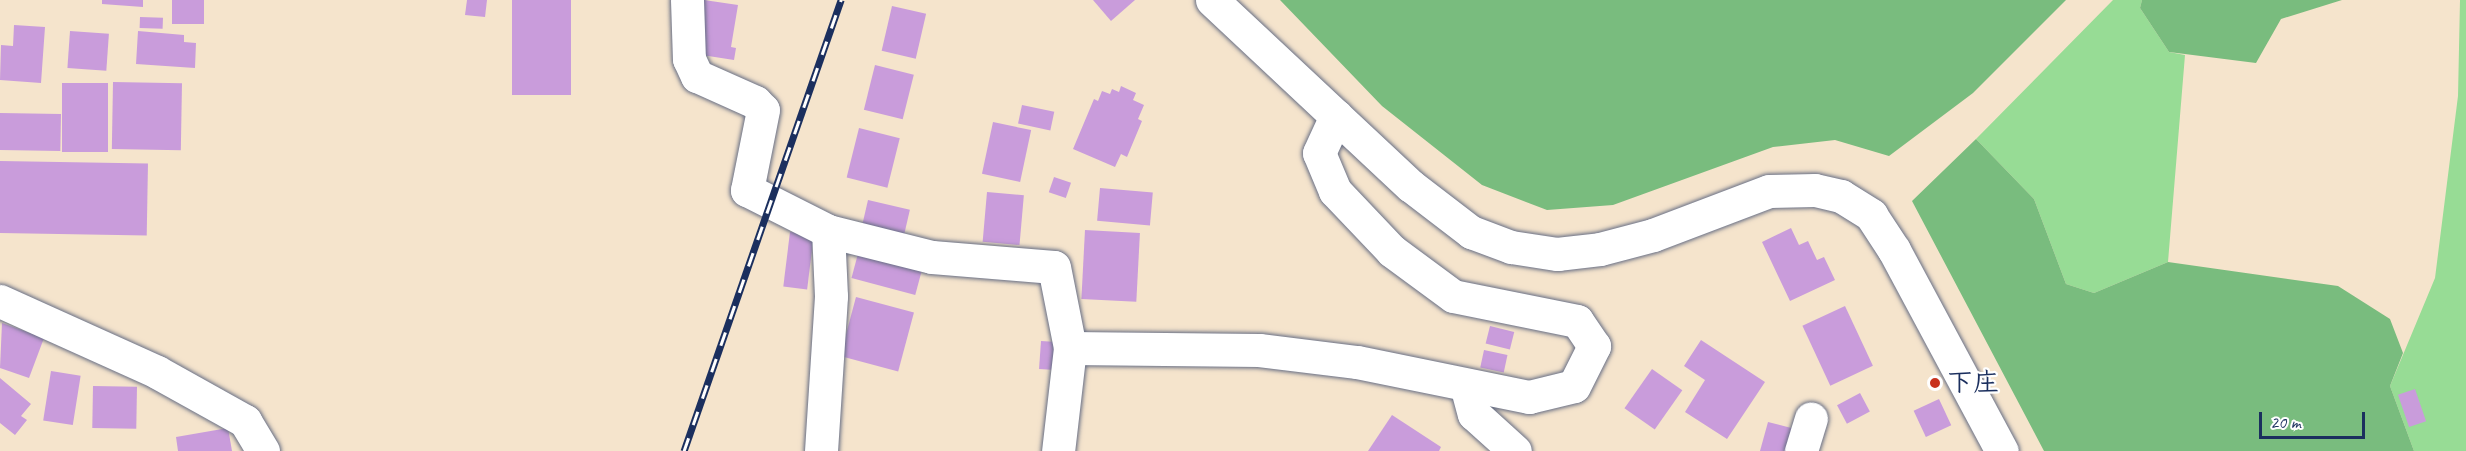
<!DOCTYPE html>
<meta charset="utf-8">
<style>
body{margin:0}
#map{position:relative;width:2466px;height:451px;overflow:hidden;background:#f5e4cc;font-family:Caveat,"Klee One",sans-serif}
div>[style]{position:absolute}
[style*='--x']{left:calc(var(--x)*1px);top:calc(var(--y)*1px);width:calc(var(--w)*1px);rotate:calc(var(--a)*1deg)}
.green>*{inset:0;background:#97dc95}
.forest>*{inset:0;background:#79bc7e}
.building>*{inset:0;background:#c99cdb;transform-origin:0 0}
.roads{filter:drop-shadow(0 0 2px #676e84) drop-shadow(0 0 2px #676e84)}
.minor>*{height:33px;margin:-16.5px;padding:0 16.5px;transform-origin:16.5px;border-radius:16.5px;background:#fff}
.tertiary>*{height:33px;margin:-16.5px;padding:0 16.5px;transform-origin:16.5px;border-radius:16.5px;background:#fff}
.rail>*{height:7px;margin-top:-3.5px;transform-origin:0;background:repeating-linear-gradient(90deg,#fff 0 14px,#1b2f5e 0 28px);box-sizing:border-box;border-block:2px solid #1b2f5e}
.dots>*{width:16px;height:16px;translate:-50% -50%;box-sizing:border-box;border:3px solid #fff;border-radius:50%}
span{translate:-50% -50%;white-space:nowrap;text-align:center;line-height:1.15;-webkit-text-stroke:4.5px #fff;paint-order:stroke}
.poi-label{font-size:26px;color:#1b2f5e;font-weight:700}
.left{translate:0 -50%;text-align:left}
.scale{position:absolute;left:2259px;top:412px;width:106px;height:27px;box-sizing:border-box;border:3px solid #1b2f5e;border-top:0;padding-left:8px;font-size:18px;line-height:21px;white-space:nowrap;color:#1b2f5e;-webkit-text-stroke:4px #fff;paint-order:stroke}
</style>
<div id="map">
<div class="green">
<div style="clip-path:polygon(2113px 0,2142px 0,2140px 8px,2169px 52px,2185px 55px,2168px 262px,2094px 293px,2066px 284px,2034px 199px,1976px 139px)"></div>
<div style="clip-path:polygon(2460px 0,2466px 0,2466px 451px,2414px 451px,2390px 386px,2435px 278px,2458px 96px)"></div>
</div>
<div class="forest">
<div style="clip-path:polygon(1280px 0,2066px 0,1973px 93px,1889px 156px,1835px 140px,1773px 147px,1613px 205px,1547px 210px,1482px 185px,1382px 106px)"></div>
<div style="clip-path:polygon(2142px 0,2342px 0,2281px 19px,2256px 63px,2169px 52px,2140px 8px)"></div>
<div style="clip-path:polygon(1976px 139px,2034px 199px,2066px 284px,2094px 293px,2168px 262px,2338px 286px,2390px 319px,2403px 353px,2390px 386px,2414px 451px,2044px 451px,1912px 201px)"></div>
</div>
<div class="building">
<div style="clip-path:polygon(102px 0,143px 0,143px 7px,102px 4px)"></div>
<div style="left:172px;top:0;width:32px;height:24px"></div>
<div style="clip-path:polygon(467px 0,487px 0,485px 17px,465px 15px)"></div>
<div style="left:512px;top:0;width:59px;height:95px"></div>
<div style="clip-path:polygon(704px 0,738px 5px,731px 47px,736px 48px,734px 60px,702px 55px,698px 40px)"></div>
<div style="clip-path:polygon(1093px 0,1135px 0,1111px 21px)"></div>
<div style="left:892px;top:6px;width:35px;height:46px;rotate:13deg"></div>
<div style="left:140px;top:17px;width:23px;height:11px;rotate:2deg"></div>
<div style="clip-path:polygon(14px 25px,45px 27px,41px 83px,0 80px,1px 45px,13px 46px)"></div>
<div style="left:70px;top:31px;width:39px;height:37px;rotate:4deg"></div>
<div style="clip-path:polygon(138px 31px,184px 35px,184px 42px,196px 43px,195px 68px,136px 64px)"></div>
<div style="left:875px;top:65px;width:40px;height:46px;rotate:14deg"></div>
<div style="left:113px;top:82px;width:69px;height:67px;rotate:1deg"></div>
<div style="left:62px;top:83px;width:46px;height:69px"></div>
<div style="clip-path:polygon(1121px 86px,1136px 93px,1133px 100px,1144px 105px,1138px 119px,1142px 121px,1127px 157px,1121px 154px,1115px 167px,1073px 149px,1094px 99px,1098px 101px,1102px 91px,1110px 94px,1112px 89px,1119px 92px)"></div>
<div style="left:1022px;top:105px;width:33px;height:19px;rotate:12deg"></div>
<div style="left:0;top:113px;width:61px;height:37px;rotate:1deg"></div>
<div style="left:993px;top:122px;width:39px;height:53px;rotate:12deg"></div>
<div style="left:859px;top:128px;width:42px;height:51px;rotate:14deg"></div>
<div style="left:0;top:161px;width:148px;height:72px;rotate:1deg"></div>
<div style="left:1054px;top:177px;width:18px;height:16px;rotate:19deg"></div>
<div style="left:1100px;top:188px;width:53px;height:33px;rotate:5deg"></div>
<div style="left:987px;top:192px;width:37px;height:50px;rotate:5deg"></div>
<div style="left:868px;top:200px;width:43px;height:27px;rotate:13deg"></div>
<div style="clip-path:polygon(1791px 228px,1799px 245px,1808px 241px,1817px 260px,1824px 257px,1835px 280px,1790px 301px,1762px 242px)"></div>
<div style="left:1085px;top:230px;width:55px;height:69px;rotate:3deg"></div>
<div style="left:790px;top:232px;width:24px;height:55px;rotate:7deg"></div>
<div style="left:859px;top:250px;width:66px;height:29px;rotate:15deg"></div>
<div style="left:856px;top:297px;width:60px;height:61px;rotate:15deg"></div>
<div style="left:1845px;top:306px;width:66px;height:47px;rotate:65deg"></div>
<div style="clip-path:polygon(2px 323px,44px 338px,29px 378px,0 368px)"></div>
<div style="left:1490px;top:326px;width:25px;height:18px;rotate:14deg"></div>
<div style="clip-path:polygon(1701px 340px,1765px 382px,1727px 439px,1685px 412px,1705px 380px,1684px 366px)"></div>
<div style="left:1041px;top:341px;width:16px;height:28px;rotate:4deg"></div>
<div style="left:1484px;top:350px;width:24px;height:18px;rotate:12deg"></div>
<div style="left:1652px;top:369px;width:37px;height:48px;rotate:35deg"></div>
<div style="left:51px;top:371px;width:30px;height:50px;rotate:9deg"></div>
<div style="clip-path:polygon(0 378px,31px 404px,21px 416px,27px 420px,15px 435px,0 423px)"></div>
<div style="left:93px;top:386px;width:44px;height:42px;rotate:1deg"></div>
<div style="left:2415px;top:389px;width:34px;height:18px;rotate:71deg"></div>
<div style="left:1860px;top:393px;width:21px;height:26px;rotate:62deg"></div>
<div style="left:1939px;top:399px;width:29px;height:28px;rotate:65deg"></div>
<div style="clip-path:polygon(1392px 415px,1441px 447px,1439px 451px,1368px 451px)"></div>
<div style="clip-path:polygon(1768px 422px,1795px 429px,1790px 451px,1760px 451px)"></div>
<div style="clip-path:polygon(228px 428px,232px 451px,178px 451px,176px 437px)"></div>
</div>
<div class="roads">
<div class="minor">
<div style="--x:687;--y:0;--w:59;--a:88.1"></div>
<div style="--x:689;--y:59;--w:19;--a:65"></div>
<div style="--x:697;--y:76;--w:64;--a:24.1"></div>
<div style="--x:755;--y:102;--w:11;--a:45"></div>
<div style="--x:763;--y:110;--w:82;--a:101.3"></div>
<div style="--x:747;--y:190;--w:91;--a:26.8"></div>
<div style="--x:828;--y:231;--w:107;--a:14"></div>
<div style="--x:932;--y:257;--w:122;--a:4.7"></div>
<div style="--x:1054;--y:267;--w:83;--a:78.8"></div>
<div style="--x:1070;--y:348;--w:104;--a:96.6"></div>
<div style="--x:0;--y:301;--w:172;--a:24.3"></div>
<div style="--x:157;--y:372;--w:101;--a:29.1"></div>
<div style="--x:245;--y:421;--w:35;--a:59"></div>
<div style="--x:1070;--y:348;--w:189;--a:0.6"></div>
<div style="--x:1259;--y:350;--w:99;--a:7"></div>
<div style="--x:1357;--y:362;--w:176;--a:11.5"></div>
<div style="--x:1529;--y:397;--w:46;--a:-13.7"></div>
<div style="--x:1574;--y:386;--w:45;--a:-63.4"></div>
<div style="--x:1594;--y:346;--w:30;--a:-124"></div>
<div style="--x:1577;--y:321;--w:126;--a:-168.6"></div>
<div style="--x:1453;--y:296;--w:76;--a:-143.6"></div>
<div style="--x:1392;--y:251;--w:83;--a:-133.5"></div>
<div style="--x:1335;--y:191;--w:41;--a:-112.8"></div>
<div style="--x:1319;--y:153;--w:41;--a:-65.3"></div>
<div style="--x:1466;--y:385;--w:30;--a:75"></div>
<div style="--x:1474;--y:414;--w:55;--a:42.1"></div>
<div style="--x:821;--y:451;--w:155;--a:-86.3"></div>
<div style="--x:831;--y:296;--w:65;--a:-92.6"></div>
<div style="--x:1801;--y:451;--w:34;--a:-73"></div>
</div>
<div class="tertiary">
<div style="--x:1212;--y:0;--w:272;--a:43.1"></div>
<div style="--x:1411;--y:186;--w:76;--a:37.5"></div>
<div style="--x:1471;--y:232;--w:43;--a:20.6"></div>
<div style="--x:1511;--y:247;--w:47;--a:8.7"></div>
<div style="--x:1557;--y:254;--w:43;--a:-6.6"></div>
<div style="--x:1600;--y:249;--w:55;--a:-14.8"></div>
<div style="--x:1653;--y:235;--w:124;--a:-20.8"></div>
<div style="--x:1769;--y:191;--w:46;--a:-1.2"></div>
<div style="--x:1815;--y:190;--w:27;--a:13"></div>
<div style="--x:1841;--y:196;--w:36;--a:32"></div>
<div style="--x:1871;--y:215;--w:42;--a:56.7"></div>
<div style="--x:1894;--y:250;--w:228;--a:61.8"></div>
</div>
</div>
<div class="rail">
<div style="--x:684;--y:451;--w:478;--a:-70.8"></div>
</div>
<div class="dots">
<div style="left:1935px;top:383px;background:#c8321e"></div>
</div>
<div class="poi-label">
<span class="left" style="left:1947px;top:383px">下庄</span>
</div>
<div class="scale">20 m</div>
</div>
